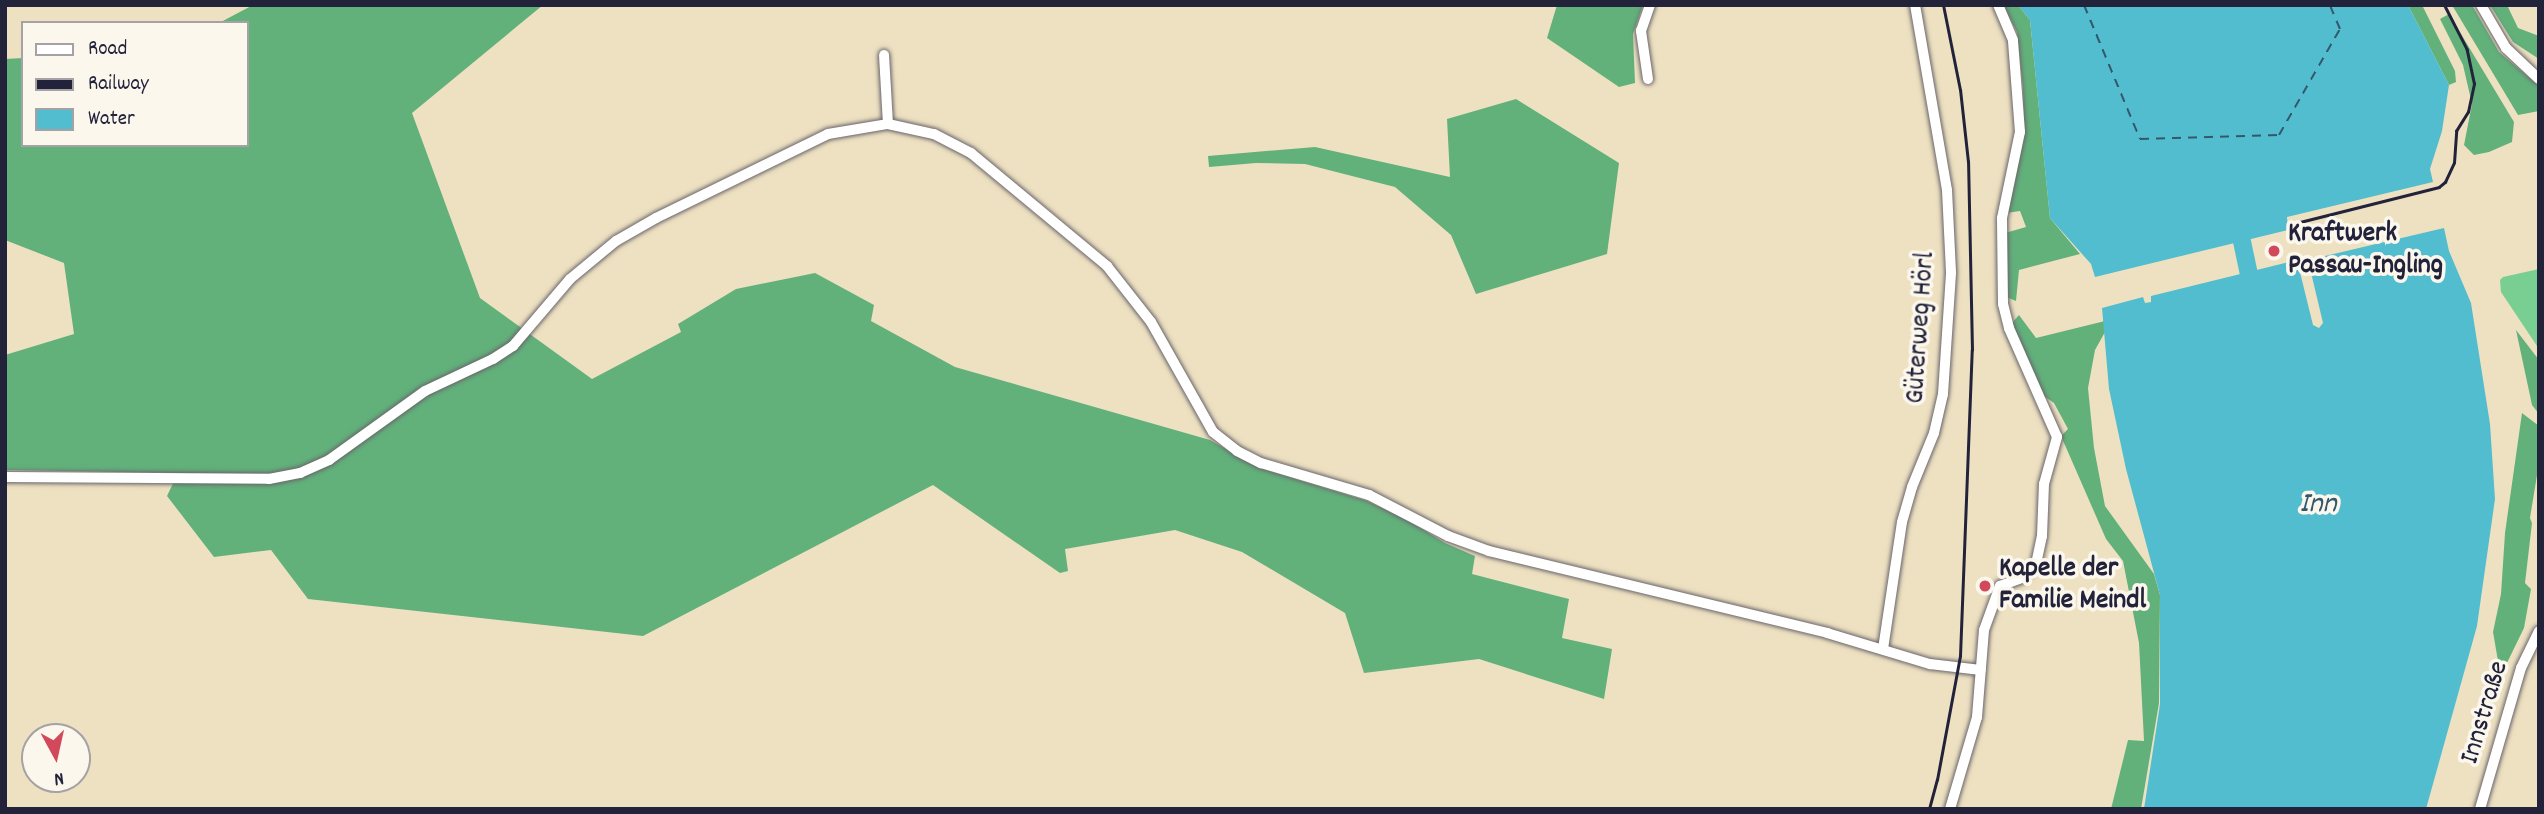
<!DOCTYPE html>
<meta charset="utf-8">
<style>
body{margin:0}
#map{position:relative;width:2544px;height:814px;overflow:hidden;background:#eee1c2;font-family:Dekko,sans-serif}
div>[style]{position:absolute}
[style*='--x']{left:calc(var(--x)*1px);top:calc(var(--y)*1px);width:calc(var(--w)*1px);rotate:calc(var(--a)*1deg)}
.green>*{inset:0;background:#79ce91}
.forest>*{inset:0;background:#62b17b}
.water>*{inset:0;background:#52bdce}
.river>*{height:18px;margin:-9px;padding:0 9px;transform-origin:9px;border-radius:9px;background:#52bdce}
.ferry>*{height:2px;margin-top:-1px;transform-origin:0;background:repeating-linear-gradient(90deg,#33586e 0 9px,transparent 0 16px)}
.roads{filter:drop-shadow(0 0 2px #69656a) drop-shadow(0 0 2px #69656a)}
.minor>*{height:10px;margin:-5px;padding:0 5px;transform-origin:5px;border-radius:5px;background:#fff}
.rail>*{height:2.5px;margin:-1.25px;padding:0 1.25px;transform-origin:1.25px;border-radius:1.25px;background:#22223b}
.dots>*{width:19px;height:19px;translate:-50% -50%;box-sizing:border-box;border:4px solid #fbf7ec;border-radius:50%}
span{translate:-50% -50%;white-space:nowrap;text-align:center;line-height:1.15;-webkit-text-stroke:7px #fbf7ec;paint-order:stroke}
.poi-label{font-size:28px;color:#22223b;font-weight:700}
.left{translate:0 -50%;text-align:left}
.street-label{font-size:28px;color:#22223b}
.water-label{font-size:30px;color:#33586e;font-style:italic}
.frame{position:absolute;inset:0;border:7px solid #22223b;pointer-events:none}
.legend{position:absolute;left:21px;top:21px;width:228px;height:126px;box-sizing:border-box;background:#fbf7ec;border:2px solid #a4a2a5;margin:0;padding:9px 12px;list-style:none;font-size:21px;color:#22223b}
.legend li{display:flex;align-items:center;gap:14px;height:35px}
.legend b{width:35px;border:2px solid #a4a2a5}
.north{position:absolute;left:21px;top:723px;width:70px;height:70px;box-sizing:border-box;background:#fbf7ec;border:2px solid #a4a2a5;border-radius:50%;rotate:172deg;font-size:19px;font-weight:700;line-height:28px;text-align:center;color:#22223b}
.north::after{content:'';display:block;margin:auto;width:24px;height:32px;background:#d1495b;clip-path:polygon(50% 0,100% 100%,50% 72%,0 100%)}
</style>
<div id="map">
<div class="green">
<div style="clip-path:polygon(2539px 269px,2539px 349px,2501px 292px,2500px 280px,2503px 277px)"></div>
</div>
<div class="forest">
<div style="clip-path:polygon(253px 5px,543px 5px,412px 113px,480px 298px,592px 379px,681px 332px,678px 324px,736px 289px,815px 273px,874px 305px,871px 321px,955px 367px,1210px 440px,1259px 468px,1367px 501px,1407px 520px,1445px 543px,1475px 556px,1472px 574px,1569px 599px,1562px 638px,1612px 649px,1604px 699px,1479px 659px,1364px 673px,1345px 613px,1242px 552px,1175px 530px,1065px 549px,1068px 571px,1060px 573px,933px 485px,643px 636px,308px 599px,271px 550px,214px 557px,167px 496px,178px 473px,5px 470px,5px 355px,74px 334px,64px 263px,5px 240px,5px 59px,23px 58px,23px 145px,247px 145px,247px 23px,219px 23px)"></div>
<div style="clip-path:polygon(1557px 5px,1643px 5px,1633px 34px,1635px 83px,1619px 87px,1547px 38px)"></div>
<div style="clip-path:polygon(2003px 5px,2018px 5px,2030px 20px,2050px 218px,2080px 254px,2019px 270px,2016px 301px,2006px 297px,2005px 233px,2026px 227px,2020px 211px,2006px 213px,2024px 127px,2023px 88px,2017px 32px)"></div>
<div style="clip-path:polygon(2408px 5px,2422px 5px,2455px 71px,2456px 82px,2449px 85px)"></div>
<div style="clip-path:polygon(2452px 5px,2472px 5px,2499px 52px,2539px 86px,2539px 111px,2518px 115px)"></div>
<div style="clip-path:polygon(2490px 5px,2507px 5px,2518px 28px,2539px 36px,2539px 59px,2513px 42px)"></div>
<div style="clip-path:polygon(2449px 14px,2514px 122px,2512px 142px,2489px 152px,2474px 155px,2464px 145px,2472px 104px,2463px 65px,2440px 19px)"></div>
<div style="clip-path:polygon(1516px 99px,1619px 163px,1607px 254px,1476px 294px,1451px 235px,1395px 187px,1305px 164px,1256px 163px,1209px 167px,1208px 156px,1315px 147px,1450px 177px,1447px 119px)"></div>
<div style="clip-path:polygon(2019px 315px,2036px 338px,2105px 321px,2105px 332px,2095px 350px,2088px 388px,2094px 448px,2105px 506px,2154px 574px,2160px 595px,2159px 703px,2141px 809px,2111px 809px,2128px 740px,2144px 741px,2139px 643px,2123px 561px,2106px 539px,2061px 436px,2068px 429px,2054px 403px,2044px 396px,2012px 323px)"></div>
<div style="clip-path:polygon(2516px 330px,2539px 360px,2539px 414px,2532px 405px)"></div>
<div style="clip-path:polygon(2522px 413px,2539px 426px,2539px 463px,2530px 518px,2532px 523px,2525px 583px,2531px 589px,2524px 628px,2504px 669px,2498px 661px,2493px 632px,2501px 594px,2505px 533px)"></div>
</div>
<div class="water">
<div style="clip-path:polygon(2018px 5px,2408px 5px,2449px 85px,2442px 131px,2430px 169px,2433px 182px,2287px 217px,2288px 230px,2095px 277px,2091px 264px,2050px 218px,2030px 20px)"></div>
<div style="clip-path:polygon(2444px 228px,2449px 251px,2471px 303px,2490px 424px,2495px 499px,2477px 626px,2426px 809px,2144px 809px,2160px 704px,2160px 595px,2126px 469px,2109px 389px,2102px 308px,2143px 297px,2145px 303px,2151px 302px,2151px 296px,2297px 260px,2313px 325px,2319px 328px,2323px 323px,2308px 260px)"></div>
</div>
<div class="river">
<div style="--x:2237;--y:218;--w:77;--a:78"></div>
</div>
<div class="ferry">
<div style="--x:2084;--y:5;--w:145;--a:67.3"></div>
<div style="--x:2140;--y:139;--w:139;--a:-1.6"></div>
<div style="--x:2279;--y:135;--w:122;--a:-60.1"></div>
<div style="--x:2340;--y:29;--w:26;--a:-113"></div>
</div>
<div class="roads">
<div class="minor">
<div style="--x:2481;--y:5;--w:50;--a:59.8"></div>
<div style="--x:2506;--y:48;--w:45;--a:43.2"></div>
<div style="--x:884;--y:55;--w:69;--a:86.7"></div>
<div style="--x:1648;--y:79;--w:49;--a:-98.3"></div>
<div style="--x:1641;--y:31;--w:28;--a:-71"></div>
<div style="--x:5;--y:477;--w:264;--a:0.4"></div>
<div style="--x:269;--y:479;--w:32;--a:-11"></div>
<div style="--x:300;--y:473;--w:32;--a:-24"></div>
<div style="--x:329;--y:460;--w:118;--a:-35.7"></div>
<div style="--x:425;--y:391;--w:75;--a:-25.2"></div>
<div style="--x:493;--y:359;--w:24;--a:-33"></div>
<div style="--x:513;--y:346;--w:88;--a:-49.6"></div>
<div style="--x:570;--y:279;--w:60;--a:-39.6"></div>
<div style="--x:616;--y:241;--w:46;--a:-29.9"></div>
<div style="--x:656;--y:218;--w:191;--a:-26"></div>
<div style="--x:828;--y:134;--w:61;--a:-9.5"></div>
<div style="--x:888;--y:124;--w:47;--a:12.3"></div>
<div style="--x:934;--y:134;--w:42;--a:27.2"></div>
<div style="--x:971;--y:153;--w:177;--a:39.7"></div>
<div style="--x:1107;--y:266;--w:71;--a:51.8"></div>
<div style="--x:1151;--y:322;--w:126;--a:60.6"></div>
<div style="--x:1213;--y:432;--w:31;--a:38"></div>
<div style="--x:1237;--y:451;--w:27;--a:27"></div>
<div style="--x:1261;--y:463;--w:113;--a:16.5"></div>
<div style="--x:1369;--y:495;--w:89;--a:27.4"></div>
<div style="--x:1448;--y:536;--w:44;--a:20.1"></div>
<div style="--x:1489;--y:551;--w:348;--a:13.6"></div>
<div style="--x:1827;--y:633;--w:108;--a:16.8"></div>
<div style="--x:1930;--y:664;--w:51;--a:6.7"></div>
<div style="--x:1883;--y:649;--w:128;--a:-81.5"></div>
<div style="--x:1902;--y:522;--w:36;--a:-74"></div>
<div style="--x:1912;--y:487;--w:58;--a:-67.8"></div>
<div style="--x:1934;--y:433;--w:40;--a:-77"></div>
<div style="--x:1943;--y:394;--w:122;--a:-86.2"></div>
<div style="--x:1951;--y:272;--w:82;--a:-92.8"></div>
<div style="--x:1947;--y:190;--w:188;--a:-99.8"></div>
<div style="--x:1950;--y:809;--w:96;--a:-73.6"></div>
<div style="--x:1977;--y:717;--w:87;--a:-85.4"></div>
<div style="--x:1984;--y:630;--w:47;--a:-70"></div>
<div style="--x:2000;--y:586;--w:23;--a:-20"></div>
<div style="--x:2022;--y:578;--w:20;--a:-45"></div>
<div style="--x:2036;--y:564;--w:29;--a:-78"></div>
<div style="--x:2042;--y:536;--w:52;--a:-87.8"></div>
<div style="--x:2044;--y:484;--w:49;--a:-74.5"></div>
<div style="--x:2057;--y:437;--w:119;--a:-113.8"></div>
<div style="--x:2009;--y:328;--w:25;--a:-104"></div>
<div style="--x:2003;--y:304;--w:86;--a:-90.7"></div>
<div style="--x:2002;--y:218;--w:88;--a:-78.2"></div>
<div style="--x:2020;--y:132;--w:92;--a:-94.4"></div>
<div style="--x:2013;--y:40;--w:38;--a:-113"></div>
<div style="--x:2480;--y:809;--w:147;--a:-73.8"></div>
<div style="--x:2521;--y:668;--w:41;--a:-64.1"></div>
</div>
</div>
<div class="rail">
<div style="--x:2300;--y:222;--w:143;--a:-14.1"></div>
<div style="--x:2439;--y:187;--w:8;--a:-40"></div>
<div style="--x:2445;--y:182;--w:21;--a:-65"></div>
<div style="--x:2454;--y:163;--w:32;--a:-86"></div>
<div style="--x:2456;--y:131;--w:22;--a:-58"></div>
<div style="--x:2468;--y:112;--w:29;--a:-78"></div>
<div style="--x:2474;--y:84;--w:35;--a:-102"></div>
<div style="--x:2467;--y:50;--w:51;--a:-117.1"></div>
<div style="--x:1929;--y:809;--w:30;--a:-75"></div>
<div style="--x:1937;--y:780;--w:126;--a:-79.5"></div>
<div style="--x:1960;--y:656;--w:306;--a:-87.8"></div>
<div style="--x:1972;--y:350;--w:188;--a:-91.2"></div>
<div style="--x:1968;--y:162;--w:72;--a:-96.3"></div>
<div style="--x:1960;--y:90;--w:87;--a:-101.3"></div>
</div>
<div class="dots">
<div style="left:2274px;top:251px;background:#d1495b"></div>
<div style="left:1985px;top:586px;background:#d1495b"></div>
</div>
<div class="poi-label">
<span class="left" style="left:2288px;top:251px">Kraftwerk<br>Passau-Ingling</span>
<span class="left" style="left:1999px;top:586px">Kapelle der<br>Familie Meindl</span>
</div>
<div class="street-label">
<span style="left:1922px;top:328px;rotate:-86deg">Güterweg Hörl</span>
<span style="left:2486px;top:713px;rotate:-73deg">Innstraße</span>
</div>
<div class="water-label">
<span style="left:2318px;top:506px">Inn</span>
</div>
<div class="frame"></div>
<ul class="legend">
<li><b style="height:9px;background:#fff"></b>Road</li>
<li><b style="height:9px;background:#22223b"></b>Railway</li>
<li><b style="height:19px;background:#52bdce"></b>Water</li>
</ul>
<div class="north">N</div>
</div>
